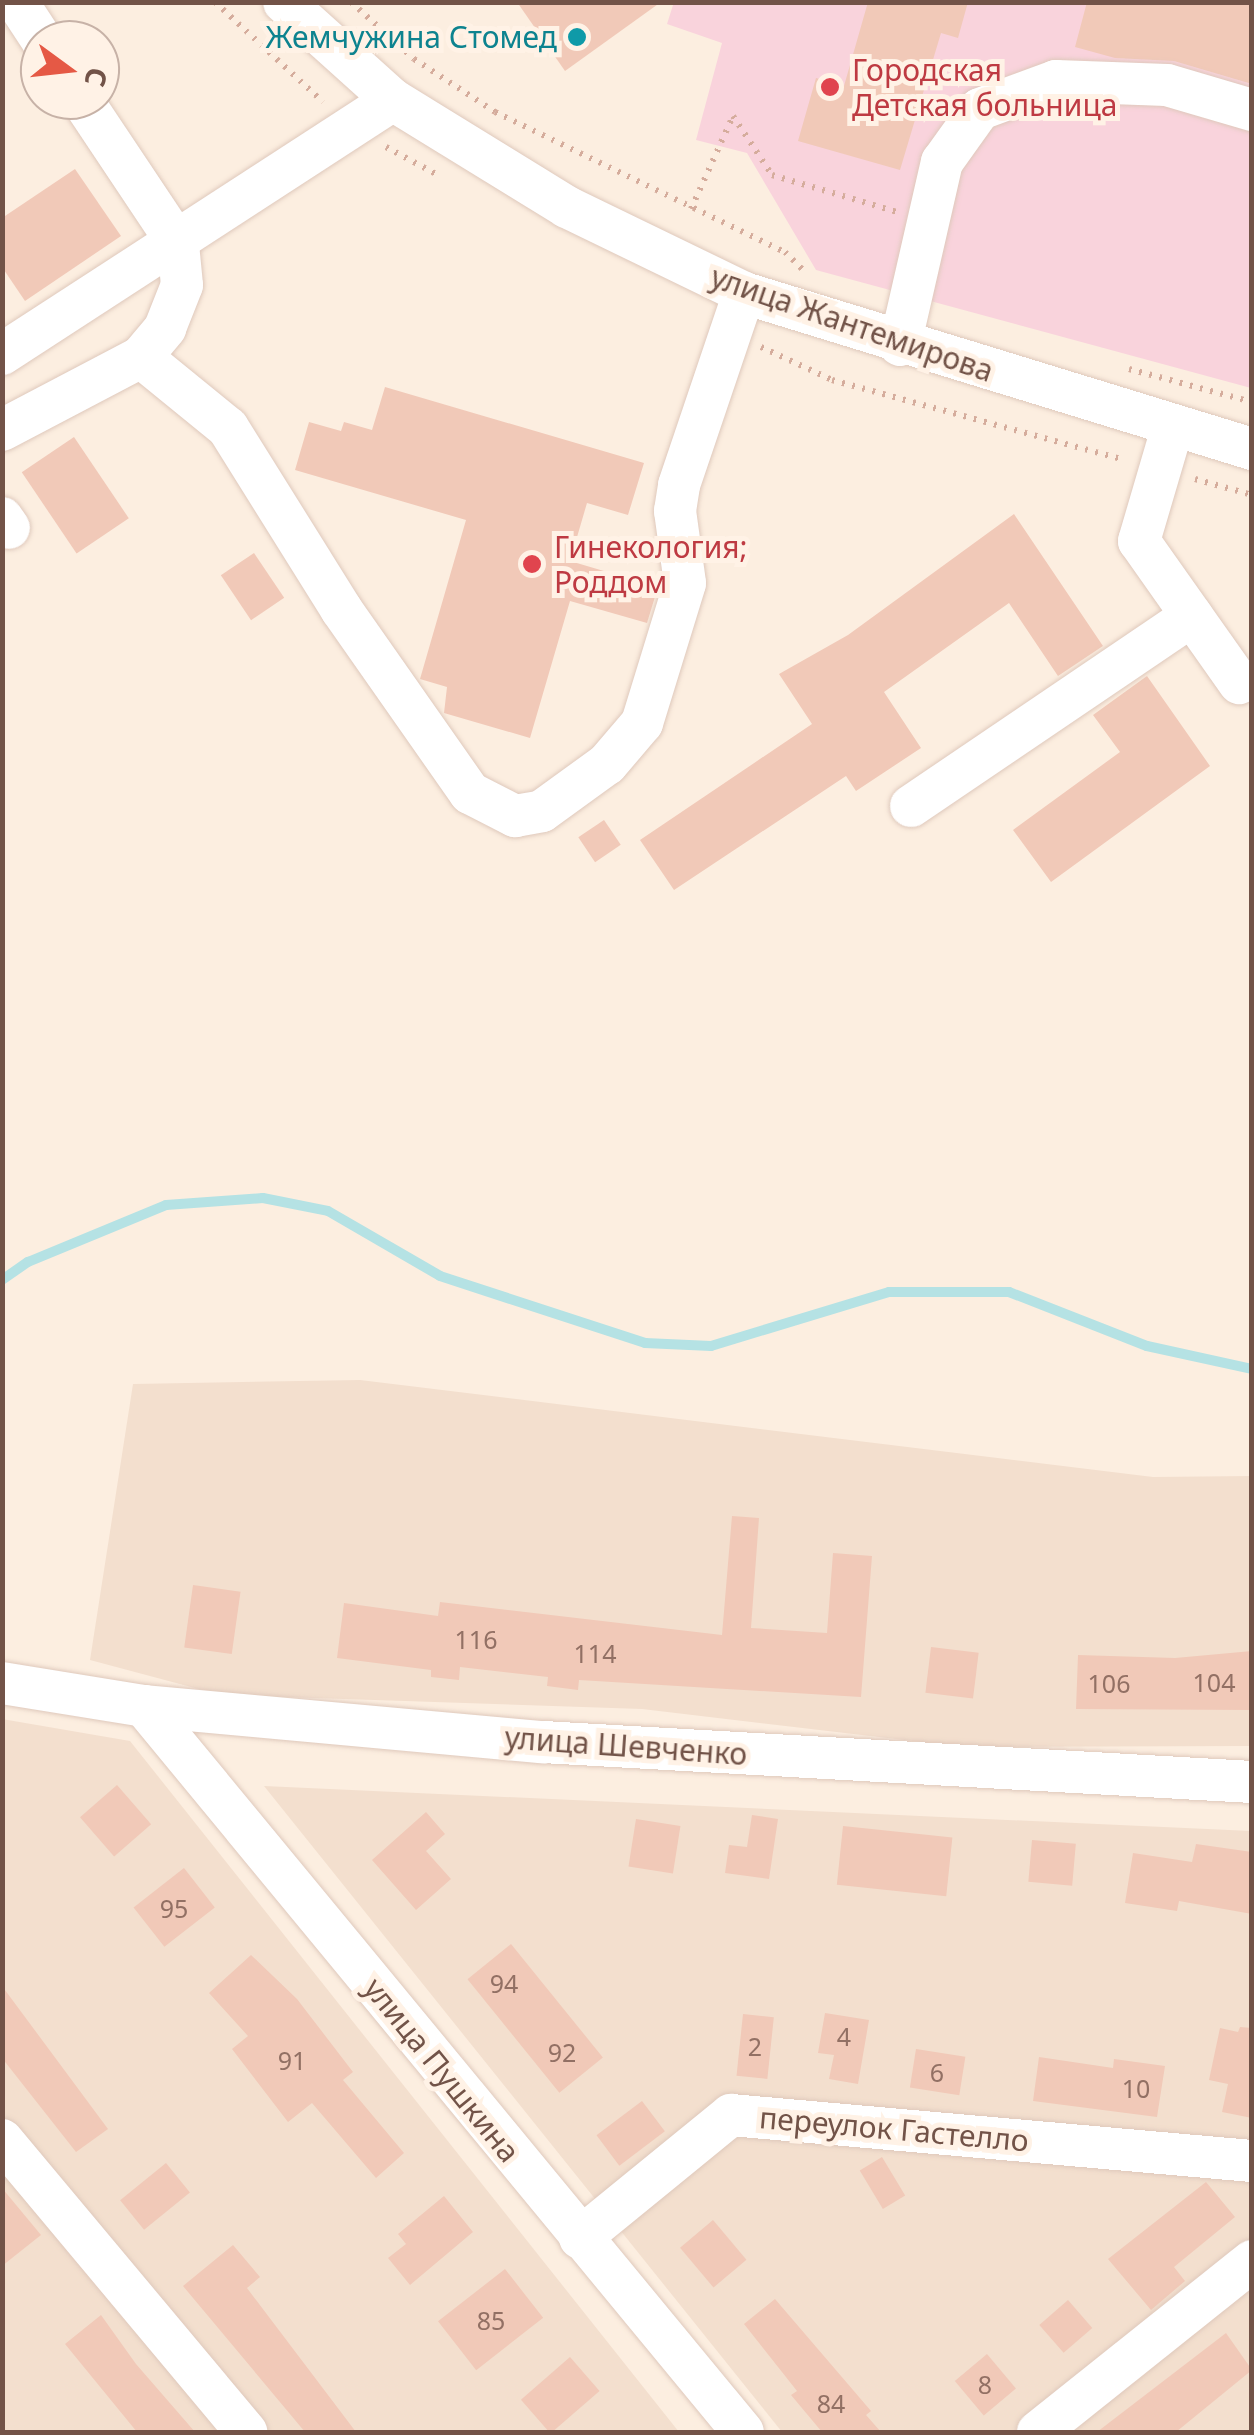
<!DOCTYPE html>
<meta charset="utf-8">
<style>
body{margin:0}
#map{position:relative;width:1254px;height:2435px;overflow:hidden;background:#fceee0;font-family:"Noto Sans",sans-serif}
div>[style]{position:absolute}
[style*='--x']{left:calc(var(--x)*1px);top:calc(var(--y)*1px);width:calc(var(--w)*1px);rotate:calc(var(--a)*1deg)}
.residential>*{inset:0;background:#f3dfce}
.medical>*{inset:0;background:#f9d3dc}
.stream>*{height:10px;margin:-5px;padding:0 5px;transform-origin:5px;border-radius:5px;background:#b5e2e4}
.building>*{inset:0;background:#f1c9b8;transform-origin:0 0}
.path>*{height:6px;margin-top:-3px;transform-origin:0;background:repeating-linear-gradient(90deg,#d5ac9c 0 2.5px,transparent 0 10.5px)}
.roads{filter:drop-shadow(0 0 2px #dfc9bc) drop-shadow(0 0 2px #dfc9bc)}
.minor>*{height:42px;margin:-21px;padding:0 21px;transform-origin:21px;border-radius:21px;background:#fff}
.dots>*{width:28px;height:28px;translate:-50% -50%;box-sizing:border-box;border:5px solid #fff2e6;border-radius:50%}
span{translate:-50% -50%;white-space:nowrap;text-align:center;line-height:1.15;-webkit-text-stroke:10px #fff2e6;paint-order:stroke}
.number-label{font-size:25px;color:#927064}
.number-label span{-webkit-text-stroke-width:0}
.culture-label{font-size:30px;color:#0d838f}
.right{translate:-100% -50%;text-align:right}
.health-label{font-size:30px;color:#be3a42}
.left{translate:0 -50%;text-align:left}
.street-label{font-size:30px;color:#725348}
.frame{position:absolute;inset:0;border:5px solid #725348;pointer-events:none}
.north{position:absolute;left:20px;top:20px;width:100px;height:100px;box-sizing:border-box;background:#fff2e6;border:2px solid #c7b2a7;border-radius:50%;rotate:105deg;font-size:28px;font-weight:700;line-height:40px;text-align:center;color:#725348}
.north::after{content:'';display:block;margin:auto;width:35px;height:45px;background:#e55945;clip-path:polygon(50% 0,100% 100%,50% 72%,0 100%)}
</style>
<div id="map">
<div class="residential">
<div style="clip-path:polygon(360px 1380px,1153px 1477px,1251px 1476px,1251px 1746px,964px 1747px,642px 1709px,221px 1695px,90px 1660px,133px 1384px)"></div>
<div style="clip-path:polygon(2px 1719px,130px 1741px,679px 2432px,3px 2432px)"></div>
<div style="clip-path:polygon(264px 1786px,1251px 1831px,1251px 2432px,782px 2432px)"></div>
</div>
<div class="medical">
<div style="clip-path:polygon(674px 2px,1251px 3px,1251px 388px,816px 270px,747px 153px,696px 140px,722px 43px,667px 24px)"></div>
</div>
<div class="stream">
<div style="--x:2;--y:1280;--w:32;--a:-35"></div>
<div style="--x:28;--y:1262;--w:149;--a:-22.4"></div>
<div style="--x:166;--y:1205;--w:97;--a:-4.1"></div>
<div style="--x:263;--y:1198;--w:66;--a:11.3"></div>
<div style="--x:328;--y:1211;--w:129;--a:30.1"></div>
<div style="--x:440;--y:1276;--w:216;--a:18.1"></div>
<div style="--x:645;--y:1343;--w:66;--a:2.6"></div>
<div style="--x:711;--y:1346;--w:186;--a:-16.9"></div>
<div style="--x:889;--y:1292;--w:120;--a:0"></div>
<div style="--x:1009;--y:1292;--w:148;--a:21.4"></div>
<div style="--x:1147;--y:1346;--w:107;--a:12.4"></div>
</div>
<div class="building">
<div style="clip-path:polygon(517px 2px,661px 2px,565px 71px)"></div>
<div style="clip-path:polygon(868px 2px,968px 2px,958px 38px,941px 33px,900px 170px,798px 141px,816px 78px,844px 86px)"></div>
<div style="clip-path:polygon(1087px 2px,1252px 2px,1252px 84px,1174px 61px,1115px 58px,1075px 47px)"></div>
<div style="clip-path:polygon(75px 169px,121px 236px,25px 301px,2px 267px,2px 218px)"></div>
<div style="clip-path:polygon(385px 387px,644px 463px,628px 515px,587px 503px,570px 561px,658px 587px,647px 623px,570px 601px,530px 738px,444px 713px,447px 687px,420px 679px,466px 520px,295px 470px,309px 422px,341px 431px,344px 422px,372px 430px)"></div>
<div style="left:74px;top:437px;width:98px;height:63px;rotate:56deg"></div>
<div style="clip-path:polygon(1014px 514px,1103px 646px,1058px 676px,1009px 603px,884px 692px,921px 748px,856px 791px,846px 776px,674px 890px,640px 840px,812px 724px,779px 674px,848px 635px)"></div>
<div style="left:254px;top:553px;width:54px;height:40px;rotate:56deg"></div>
<div style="clip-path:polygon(1147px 676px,1210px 766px,1051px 882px,1013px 830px,1120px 752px,1093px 715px)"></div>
<div style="left:604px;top:820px;width:30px;height:31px;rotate:56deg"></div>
<div style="clip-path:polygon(732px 1516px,759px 1518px,751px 1628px,827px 1633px,833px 1553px,872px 1556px,861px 1697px,579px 1680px,578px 1690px,547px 1686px,548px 1677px,460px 1667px,459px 1680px,431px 1677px,431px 1670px,337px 1658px,344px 1603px,438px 1616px,440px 1602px,722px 1635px)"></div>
<div style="left:193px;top:1585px;width:48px;height:63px;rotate:8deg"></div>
<div style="left:931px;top:1647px;width:48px;height:46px;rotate:7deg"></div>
<div style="clip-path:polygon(1252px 1651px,1252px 1710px,1076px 1709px,1078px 1655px,1175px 1658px)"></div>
<div style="left:117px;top:1785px;width:52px;height:49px;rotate:49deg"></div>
<div style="clip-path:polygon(426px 1812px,445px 1834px,426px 1851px,451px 1879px,416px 1910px,372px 1860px)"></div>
<div style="clip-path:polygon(752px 1815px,778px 1819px,769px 1879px,725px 1873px,729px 1845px,747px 1847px)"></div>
<div style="left:636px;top:1819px;width:45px;height:48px;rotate:9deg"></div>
<div style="left:843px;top:1826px;width:110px;height:59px;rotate:6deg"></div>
<div style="left:1032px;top:1840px;width:44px;height:42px;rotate:5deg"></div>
<div style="clip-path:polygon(1196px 1844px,1252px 1852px,1252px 1914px,1179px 1901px,1177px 1911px,1125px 1903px,1133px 1853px,1192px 1862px)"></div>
<div style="left:184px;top:1868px;width:50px;height:64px;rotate:52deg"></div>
<div style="left:511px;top:1944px;width:146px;height:56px;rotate:51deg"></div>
<div style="clip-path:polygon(251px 1955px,297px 1999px,353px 2072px,343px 2080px,404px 2153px,376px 2178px,312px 2103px,288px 2122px,232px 2049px,248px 2036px,209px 1993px)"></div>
<div style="clip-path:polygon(2px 1986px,108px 2129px,76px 2152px,2px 2058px)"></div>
<div style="clip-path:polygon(825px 2013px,869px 2020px,858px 2084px,829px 2079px,834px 2055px,818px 2053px)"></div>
<div style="left:743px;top:2014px;width:31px;height:62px;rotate:6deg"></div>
<div style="clip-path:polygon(1240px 2027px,1252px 2028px,1252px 2118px,1222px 2112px,1228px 2084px,1209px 2080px,1220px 2028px,1238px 2032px)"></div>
<div style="left:916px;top:2049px;width:50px;height:39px;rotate:9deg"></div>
<div style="clip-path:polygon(1039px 2057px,1113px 2068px,1114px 2059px,1165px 2066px,1157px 2117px,1033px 2101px)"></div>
<div style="left:642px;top:2101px;width:38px;height:57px;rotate:53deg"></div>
<div style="left:882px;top:2157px;width:45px;height:26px;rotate:59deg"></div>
<div style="left:166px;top:2163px;width:38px;height:59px;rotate:51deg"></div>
<div style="clip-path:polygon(1206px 2182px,1235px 2217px,1174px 2267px,1185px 2281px,1151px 2310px,1108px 2259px)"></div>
<div style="clip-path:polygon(2px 2188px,41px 2235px,2px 2266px)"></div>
<div style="clip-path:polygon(444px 2196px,473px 2232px,410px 2285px,388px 2258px,406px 2244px,398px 2234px)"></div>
<div style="left:713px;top:2220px;width:52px;height:43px;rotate:50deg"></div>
<div style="clip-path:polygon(233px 2245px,260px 2277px,247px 2288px,356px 2432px,305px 2432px,183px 2286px)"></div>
<div style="left:505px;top:2269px;width:62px;height:85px;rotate:52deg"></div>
<div style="clip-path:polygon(775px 2299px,871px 2411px,866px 2415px,881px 2432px,822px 2432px,791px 2395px,797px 2391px,744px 2324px)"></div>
<div style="left:1068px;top:2300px;width:37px;height:38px;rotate:49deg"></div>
<div style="clip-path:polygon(101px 2315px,136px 2364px,195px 2432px,137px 2432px,65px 2344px)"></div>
<div style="clip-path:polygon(1226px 2333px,1252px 2370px,1176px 2432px,1097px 2432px)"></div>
<div style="left:987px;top:2354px;width:45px;height:42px;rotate:50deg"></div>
<div style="left:570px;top:2357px;width:45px;height:65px;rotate:49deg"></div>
</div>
<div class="path">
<div style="--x:215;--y:2;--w:147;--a:42.8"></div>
<div style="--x:351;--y:2;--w:85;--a:42.1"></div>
<div style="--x:414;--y:59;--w:97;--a:33.2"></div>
<div style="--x:495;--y:112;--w:322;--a:25.8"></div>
<div style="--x:785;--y:252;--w:25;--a:45"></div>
<div style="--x:386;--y:147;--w:57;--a:28.4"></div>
<div style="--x:691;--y:209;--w:102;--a:-65.7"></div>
<div style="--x:733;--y:116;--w:71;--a:56.5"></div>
<div style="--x:772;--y:175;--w:130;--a:16.5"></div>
<div style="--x:761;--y:347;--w:78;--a:24.9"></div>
<div style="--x:832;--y:380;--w:304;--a:15.3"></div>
<div style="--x:1129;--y:369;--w:127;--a:15"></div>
<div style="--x:1195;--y:479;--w:59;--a:15.7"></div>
</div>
<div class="roads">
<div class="minor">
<div style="--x:17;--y:2;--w:45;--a:56.7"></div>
<div style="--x:284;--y:2;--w:147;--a:42"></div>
<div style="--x:393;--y:100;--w:204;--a:31.6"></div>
<div style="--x:567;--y:207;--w:197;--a:25.9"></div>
<div style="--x:744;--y:293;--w:531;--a:17.07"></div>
<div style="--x:900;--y:345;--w:188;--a:-77.1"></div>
<div style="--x:942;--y:162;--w:65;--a:-54.4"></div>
<div style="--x:980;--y:109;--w:81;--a:-20.2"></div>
<div style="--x:1056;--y:81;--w:111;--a:2.1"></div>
<div style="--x:1167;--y:85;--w:89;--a:16.4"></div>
<div style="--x:2;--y:354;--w:466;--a:-33"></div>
<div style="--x:141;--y:357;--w:112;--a:39.2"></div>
<div style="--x:228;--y:428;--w:213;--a:58"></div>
<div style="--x:341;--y:609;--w:225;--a:55"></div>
<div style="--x:470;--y:793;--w:51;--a:27.1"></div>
<div style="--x:515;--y:816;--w:27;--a:-10"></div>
<div style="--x:542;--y:811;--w:80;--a:-35.9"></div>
<div style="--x:607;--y:764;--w:54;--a:-49.5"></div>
<div style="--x:642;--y:723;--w:146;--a:-72.9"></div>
<div style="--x:685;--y:583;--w:73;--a:-97.9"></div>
<div style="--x:675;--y:511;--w:26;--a:-81"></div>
<div style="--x:679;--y:485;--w:203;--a:-71.3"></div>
<div style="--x:1172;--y:429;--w:117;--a:106.4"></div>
<div style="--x:1139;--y:541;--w:174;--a:54.8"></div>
<div style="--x:2;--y:430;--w:157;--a:-27.7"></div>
<div style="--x:141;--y:357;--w:38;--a:-50"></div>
<div style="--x:165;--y:328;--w:46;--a:-68.4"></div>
<div style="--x:182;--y:285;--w:41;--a:-95.6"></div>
<div style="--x:178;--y:244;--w:173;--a:-123.7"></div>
<div style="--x:2;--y:518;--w:12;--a:55"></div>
<div style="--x:911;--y:806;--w:339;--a:-34.1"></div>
<div style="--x:2;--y:1683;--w:144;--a:9.2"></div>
<div style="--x:144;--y:1706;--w:401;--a:5.2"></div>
<div style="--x:543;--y:1742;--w:710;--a:3.23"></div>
<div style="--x:144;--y:1706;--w:941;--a:50.48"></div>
<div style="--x:2;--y:2140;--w:381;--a:50.1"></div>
<div style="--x:580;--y:2238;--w:195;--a:-39.2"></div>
<div style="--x:731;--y:2115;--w:523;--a:5.05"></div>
<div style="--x:1038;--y:2432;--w:274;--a:-38.6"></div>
</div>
</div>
<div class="dots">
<div style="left:577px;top:37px;background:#0f9aa8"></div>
<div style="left:830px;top:87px;background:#e0444e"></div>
<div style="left:532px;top:564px;background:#e0444e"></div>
</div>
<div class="number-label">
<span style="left:476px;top:1639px">116</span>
<span style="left:595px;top:1653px">114</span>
<span style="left:1214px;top:1682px">104</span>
<span style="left:1109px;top:1683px">106</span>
<span style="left:174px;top:1908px">95</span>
<span style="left:504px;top:1983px">94</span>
<span style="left:844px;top:2036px">4</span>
<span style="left:755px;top:2046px">2</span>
<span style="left:562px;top:2052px">92</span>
<span style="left:292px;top:2060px">91</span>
<span style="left:937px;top:2072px">6</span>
<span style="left:1136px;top:2088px">10</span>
<span style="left:491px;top:2320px">85</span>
<span style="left:985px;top:2384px">8</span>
<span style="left:831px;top:2403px">84</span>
</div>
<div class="culture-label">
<span class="right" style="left:557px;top:37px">Жемчужина Стомед</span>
</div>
<div class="health-label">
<span class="left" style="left:852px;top:87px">Городская<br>Детская больница</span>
<span class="left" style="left:554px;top:564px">Гинекология;<br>Роддом</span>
</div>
<div class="street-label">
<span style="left:852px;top:324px;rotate:19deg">улица Жантемирова</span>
<span style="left:626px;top:1746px;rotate:4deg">улица Шевченко</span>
<span style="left:442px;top:2070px;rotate:51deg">улица Пушкина</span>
<span style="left:894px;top:2129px;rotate:5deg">переулок Гастелло</span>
</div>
<div class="frame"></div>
<div class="north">С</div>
</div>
